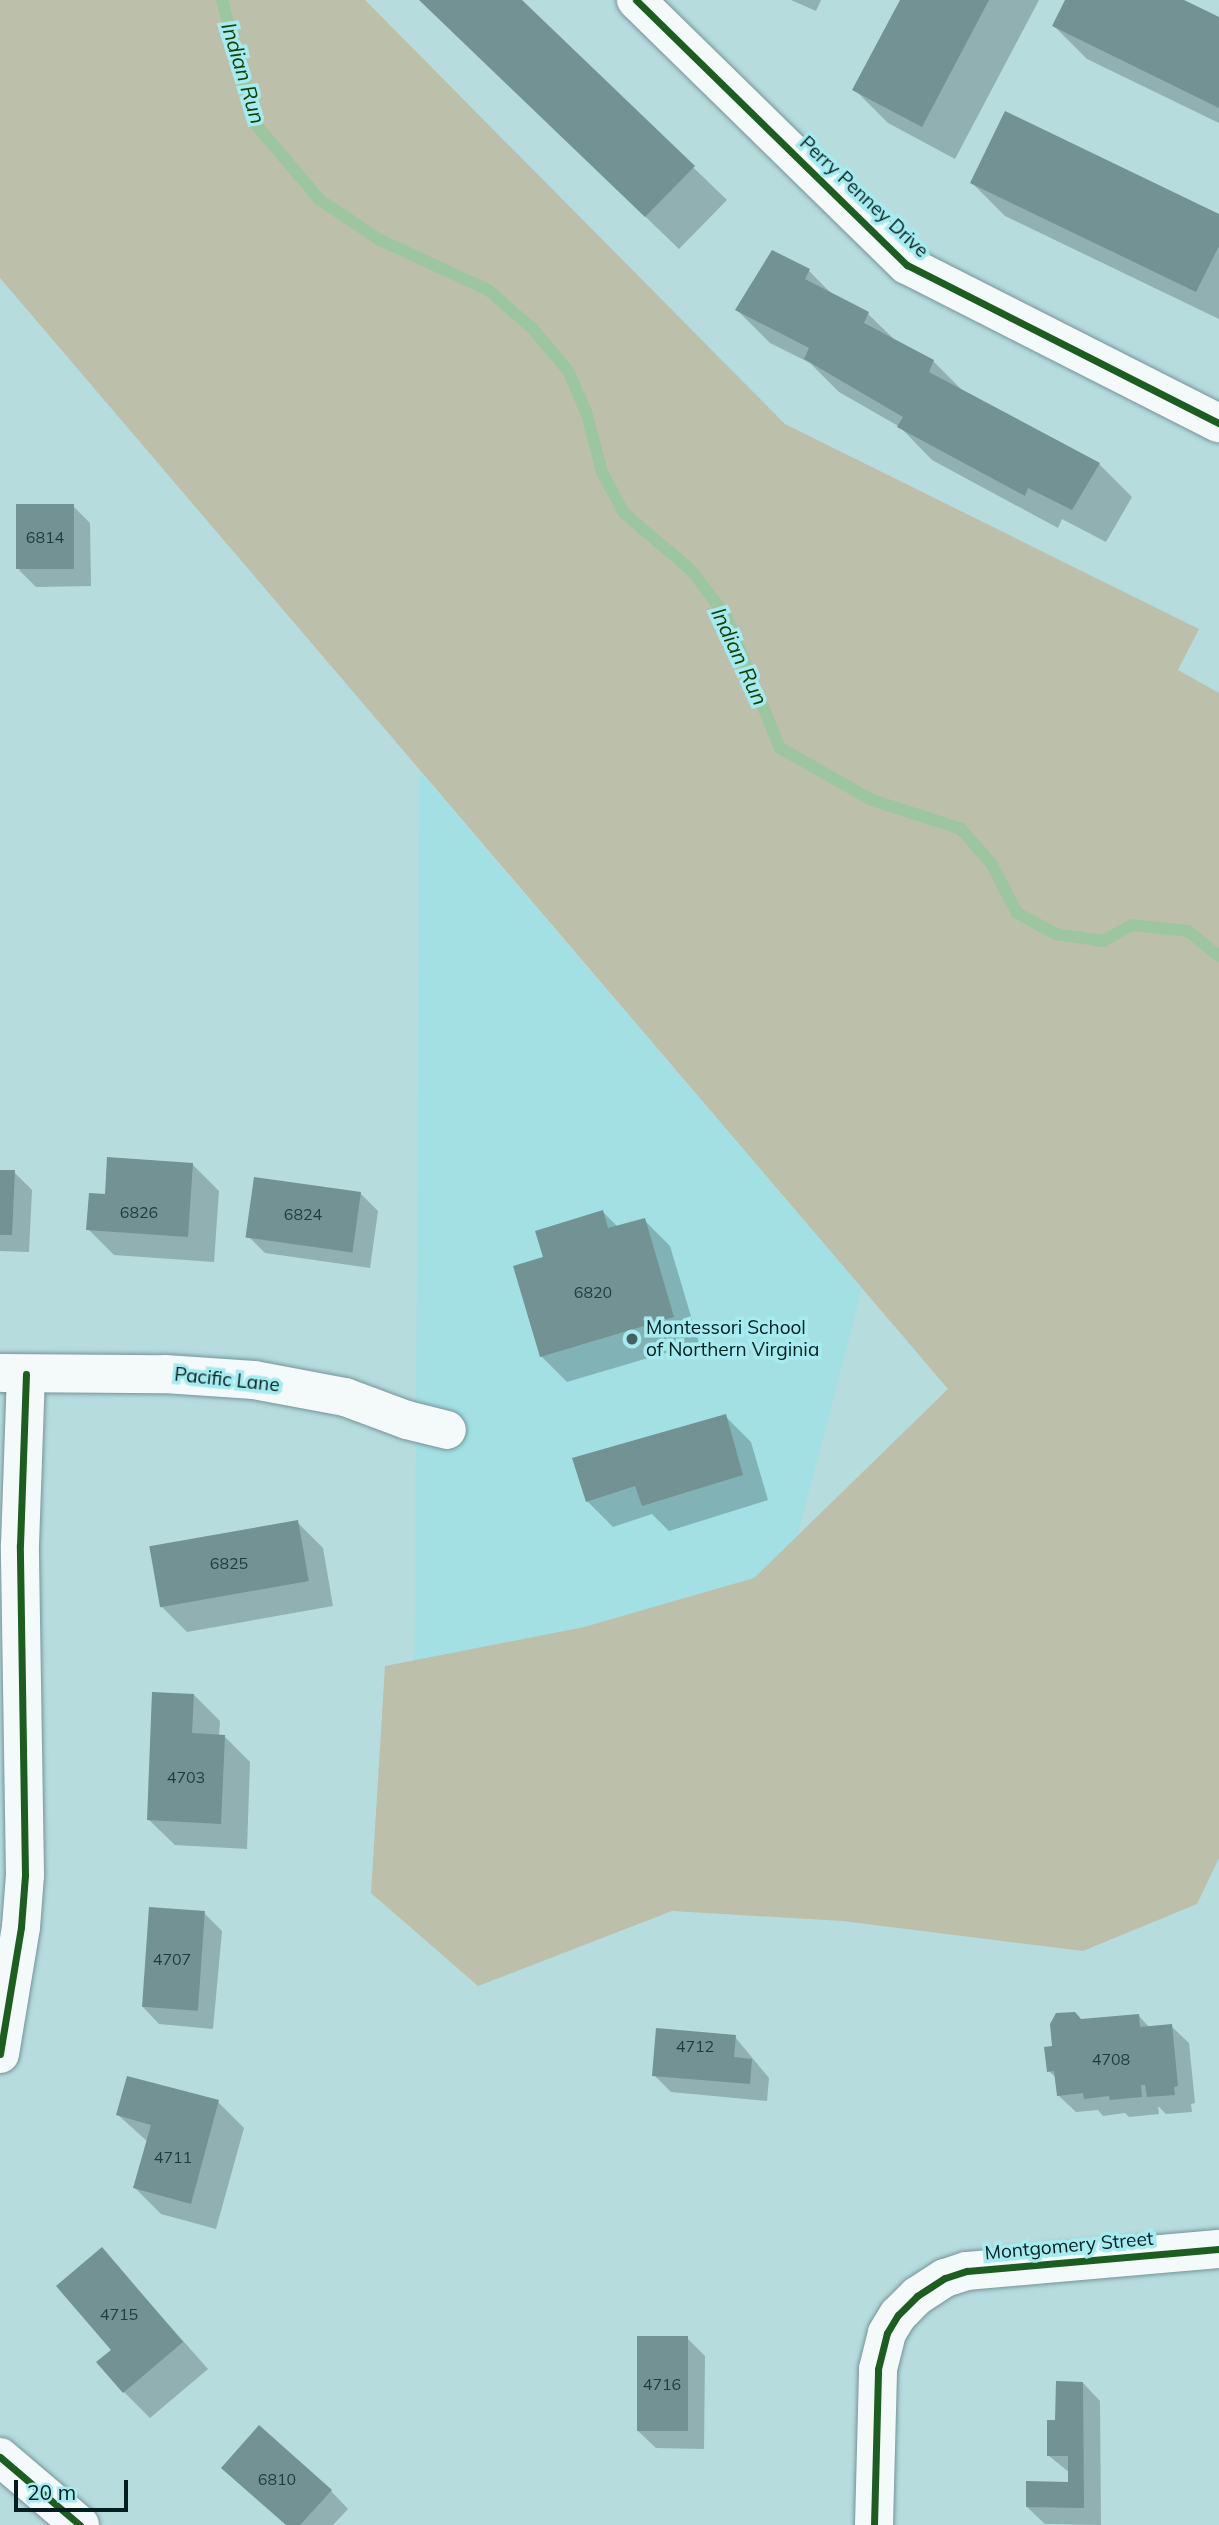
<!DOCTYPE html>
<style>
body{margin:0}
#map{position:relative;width:1219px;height:2525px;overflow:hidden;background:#b6dcde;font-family:Mulish,sans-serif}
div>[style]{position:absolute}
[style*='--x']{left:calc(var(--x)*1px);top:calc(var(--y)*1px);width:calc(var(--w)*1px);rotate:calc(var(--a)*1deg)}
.built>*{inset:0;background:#a2e0e4}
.green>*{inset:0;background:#bcc0ab}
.shadow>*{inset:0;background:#0003}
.stream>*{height:12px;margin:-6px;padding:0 6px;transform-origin:6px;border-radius:6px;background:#9bc6a0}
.building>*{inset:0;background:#729294;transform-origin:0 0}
.roads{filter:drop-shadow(0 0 2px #769496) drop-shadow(0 0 2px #769496)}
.minor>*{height:38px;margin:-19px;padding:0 19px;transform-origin:19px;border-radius:19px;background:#f4fafa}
.cycleway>*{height:7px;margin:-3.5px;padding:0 3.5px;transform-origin:3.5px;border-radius:3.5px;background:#1b5e20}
.dots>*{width:19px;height:19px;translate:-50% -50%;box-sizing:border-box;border:4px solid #a5ebef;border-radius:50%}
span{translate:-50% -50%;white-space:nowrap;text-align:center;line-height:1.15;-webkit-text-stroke:7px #a5ebef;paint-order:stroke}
.number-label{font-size:16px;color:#1e3c3d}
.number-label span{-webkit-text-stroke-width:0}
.street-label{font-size:19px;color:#021f20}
.poi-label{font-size:19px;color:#021f20}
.left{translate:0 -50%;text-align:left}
.water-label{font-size:21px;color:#134007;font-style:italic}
.scale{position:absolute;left:14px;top:2480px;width:114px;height:32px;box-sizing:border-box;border:4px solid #021f20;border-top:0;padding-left:9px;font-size:21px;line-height:24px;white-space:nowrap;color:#021f20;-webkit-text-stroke:5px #a5ebef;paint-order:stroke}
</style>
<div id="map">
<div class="built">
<div style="clip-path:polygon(420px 772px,862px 1289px,784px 1587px,413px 1886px)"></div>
</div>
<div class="green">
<div style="clip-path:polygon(0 0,365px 0,785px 424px,1199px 629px,1178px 670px,1219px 693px,1219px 1858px,1197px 1904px,1083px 1951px,842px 1921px,672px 1911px,478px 1986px,371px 1893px,385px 1666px,584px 1627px,754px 1578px,948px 1389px,0 278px)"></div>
</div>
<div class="shadow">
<div style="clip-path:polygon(420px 0,520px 0,727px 200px,679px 249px)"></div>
<div style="clip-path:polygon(791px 0,821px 0,816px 11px)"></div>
<div style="clip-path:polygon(902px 0,1039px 0,955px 159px,888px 123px,855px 90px)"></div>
<div style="clip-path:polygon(1067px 0,1180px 0,1219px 19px,1219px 123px,1087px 59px,1054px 26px)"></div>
<div style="clip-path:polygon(972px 183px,1219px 216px,1219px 319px,1005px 216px)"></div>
<div style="clip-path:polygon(809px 271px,834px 296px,868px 314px,897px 342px,933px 361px,964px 392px,1099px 464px,1132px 497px,1106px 542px,1062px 519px,1058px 528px,932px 460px,900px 427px,839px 392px,810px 363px,770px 343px,737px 310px)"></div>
<div style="clip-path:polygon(73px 506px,90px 523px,91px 586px,36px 587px,19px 570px)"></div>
<div style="clip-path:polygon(193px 1165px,219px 1191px,214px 1262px,114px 1255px,88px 1229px,107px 1196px)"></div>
<div style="clip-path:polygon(0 1171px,14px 1172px,32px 1190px,29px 1252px,0 1251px)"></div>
<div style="clip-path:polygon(360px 1193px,378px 1211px,370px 1268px,265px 1253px,248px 1236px)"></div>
<div style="clip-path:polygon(603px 1212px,618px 1227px,644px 1220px,670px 1246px,699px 1343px,567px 1382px,541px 1356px)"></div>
<div style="clip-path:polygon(725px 1416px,751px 1442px,768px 1500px,669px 1531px,652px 1514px,613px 1527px,587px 1501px)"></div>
<div style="clip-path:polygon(297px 1522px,323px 1548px,333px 1606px,187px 1632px,161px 1606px)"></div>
<div style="clip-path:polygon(194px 1695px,220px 1721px,219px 1736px,224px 1736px,250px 1762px,247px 1849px,175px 1845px,149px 1820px)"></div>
<div style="clip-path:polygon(204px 1913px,222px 1931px,213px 2029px,159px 2024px,142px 2006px)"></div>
<div style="clip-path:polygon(1138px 2015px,1150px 2028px,1171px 2026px,1189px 2043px,1195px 2103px,1191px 2104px,1192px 2112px,1166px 2114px,1158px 2106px,1159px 2114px,1129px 2117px,1125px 2113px,1103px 2116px,1098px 2110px,1076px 2112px,1058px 2095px,1057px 2079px,1049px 2071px,1054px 2048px,1081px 2020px)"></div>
<div style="clip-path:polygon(735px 2037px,769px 2078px,767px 2101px,671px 2092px,654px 2075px)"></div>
<div style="clip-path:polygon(218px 2102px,244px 2128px,216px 2229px,161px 2214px,135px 2188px,148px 2142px,118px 2115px)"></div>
<div style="clip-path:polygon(102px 2249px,208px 2369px,150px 2418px,124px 2392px,113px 2350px)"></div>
<div style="clip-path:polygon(687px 2338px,705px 2356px,704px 2449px,656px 2448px,638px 2431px)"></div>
<div style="clip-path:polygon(1083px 2383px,1100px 2401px,1101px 2525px,1045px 2524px,1027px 2507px,1069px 2483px,1070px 2473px,1049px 2456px)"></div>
<div style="clip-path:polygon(331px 2491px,348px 2509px,333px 2525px,286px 2525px)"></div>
</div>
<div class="stream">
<div style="--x:222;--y:0;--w:130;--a:74.8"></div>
<div style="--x:256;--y:125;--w:99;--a:49.5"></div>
<div style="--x:320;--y:200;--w:72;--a:33.7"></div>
<div style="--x:380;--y:240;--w:119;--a:24.8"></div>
<div style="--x:488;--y:290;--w:60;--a:40.9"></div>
<div style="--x:533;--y:329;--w:56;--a:50.1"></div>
<div style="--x:569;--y:372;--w:47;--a:67.3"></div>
<div style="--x:587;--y:415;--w:59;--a:75.3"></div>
<div style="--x:602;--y:472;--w:47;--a:61.8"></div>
<div style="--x:624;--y:513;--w:89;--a:40.5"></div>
<div style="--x:692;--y:571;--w:56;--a:52.9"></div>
<div style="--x:726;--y:616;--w:143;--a:67.8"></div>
<div style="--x:780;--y:748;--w:106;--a:29.5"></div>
<div style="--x:872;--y:800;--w:94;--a:18"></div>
<div style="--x:961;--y:829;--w:45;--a:48.6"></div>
<div style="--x:991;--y:863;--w:56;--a:62.5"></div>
<div style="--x:1017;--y:913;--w:44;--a:28.3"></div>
<div style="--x:1056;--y:934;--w:48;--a:8.5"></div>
<div style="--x:1103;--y:941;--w:33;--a:-29"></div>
<div style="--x:1132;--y:925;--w:56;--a:6.1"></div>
<div style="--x:1188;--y:931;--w:40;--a:39"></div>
</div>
<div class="building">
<div style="clip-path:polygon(419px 0,522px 0,695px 166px,645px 217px)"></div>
<div style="clip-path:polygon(900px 0,989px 0,922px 127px,852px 90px)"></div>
<div style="clip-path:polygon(1065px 0,1184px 0,1219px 17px,1219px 108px,1052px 26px)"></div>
<div style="clip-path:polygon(1005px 111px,1219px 214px,1219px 246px,1196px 292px,970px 183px)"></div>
<div style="clip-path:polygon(772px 250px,810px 269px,805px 279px,869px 312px,864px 323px,934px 360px,929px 372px,1100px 463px,1072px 510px,1028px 488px,1025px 496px,897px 427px,903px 417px,804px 359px,809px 348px,735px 310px)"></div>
<div style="left:74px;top:504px;width:65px;height:58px;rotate:90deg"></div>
<div style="clip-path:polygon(107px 1157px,193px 1163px,188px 1237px,86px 1230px,89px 1193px,105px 1194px)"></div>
<div style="clip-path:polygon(0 1170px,15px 1170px,12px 1235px,0 1235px)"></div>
<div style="left:254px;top:1177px;width:108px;height:61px;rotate:8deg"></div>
<div style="clip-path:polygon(603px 1210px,608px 1228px,645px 1218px,674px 1317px,540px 1357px,513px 1266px,543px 1257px,535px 1231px)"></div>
<div style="clip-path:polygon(726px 1414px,743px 1475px,642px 1506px,635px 1486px,586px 1502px,572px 1458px)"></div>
<div style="left:298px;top:1520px;width:62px;height:151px;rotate:80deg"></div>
<div style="clip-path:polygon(152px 1692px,194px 1694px,192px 1733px,225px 1735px,221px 1824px,147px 1820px)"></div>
<div style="left:149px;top:1907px;width:56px;height:100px;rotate:4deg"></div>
<div style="clip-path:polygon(1075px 2012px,1081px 2019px,1139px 2014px,1140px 2027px,1172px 2024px,1178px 2086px,1174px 2087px,1175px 2095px,1147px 2097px,1145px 2085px,1141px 2085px,1142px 2097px,1110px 2100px,1109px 2096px,1084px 2099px,1083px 2093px,1057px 2096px,1054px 2071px,1047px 2072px,1044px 2047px,1052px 2046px,1050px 2024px,1056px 2013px)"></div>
<div style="clip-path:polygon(656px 2028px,736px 2035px,734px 2057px,752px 2059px,750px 2084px,652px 2076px)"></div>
<div style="clip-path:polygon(127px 2076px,219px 2100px,191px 2204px,133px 2188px,151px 2125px,116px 2115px)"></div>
<div style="clip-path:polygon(102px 2247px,183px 2342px,123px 2393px,96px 2362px,111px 2350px,56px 2286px)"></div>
<div style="left:637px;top:2336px;width:51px;height:95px"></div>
<div style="clip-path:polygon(1056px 2381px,1083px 2382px,1084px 2508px,1026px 2507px,1026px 2481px,1068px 2482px,1068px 2456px,1047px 2456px,1047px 2420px,1055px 2420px)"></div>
<div style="clip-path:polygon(259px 2425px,332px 2490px,300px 2525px,286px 2525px,221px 2468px)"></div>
</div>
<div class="roads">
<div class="minor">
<div style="--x:636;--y:0;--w:379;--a:44.4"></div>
<div style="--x:907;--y:265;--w:350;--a:26.9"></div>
<div style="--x:2;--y:1373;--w:163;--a:0.4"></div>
<div style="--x:165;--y:1374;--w:89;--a:3.9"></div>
<div style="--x:254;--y:1380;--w:93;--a:10.6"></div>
<div style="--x:345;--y:1397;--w:66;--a:20.4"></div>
<div style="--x:407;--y:1420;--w:41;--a:14"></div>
<div style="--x:0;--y:2054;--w:129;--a:-80.6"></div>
<div style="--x:21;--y:1927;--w:52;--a:-85.6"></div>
<div style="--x:25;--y:1875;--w:330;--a:-90.9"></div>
<div style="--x:20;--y:1545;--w:171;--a:-88"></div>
<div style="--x:0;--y:2457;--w:105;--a:40.4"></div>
<div style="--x:874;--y:2525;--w:156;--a:-88.5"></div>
<div style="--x:878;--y:2369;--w:37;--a:-76"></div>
<div style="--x:887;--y:2333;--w:21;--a:-59"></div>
<div style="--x:898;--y:2315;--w:27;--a:-45"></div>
<div style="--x:917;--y:2296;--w:33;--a:-33"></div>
<div style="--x:945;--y:2278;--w:23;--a:-18"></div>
<div style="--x:967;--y:2271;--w:253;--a:-5"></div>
</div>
</div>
<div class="cycleway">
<div style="--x:636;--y:0;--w:379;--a:44.4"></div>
<div style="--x:907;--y:265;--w:350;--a:26.9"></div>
<div style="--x:0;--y:2054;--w:129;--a:-80.6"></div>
<div style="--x:21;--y:1927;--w:52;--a:-85.6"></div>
<div style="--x:25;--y:1875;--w:330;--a:-90.9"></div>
<div style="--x:20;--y:1545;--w:171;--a:-88"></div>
<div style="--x:0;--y:2457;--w:105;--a:40.4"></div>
<div style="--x:874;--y:2525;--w:156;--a:-88.5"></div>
<div style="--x:878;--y:2369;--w:37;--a:-76"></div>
<div style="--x:887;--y:2333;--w:21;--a:-59"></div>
<div style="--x:898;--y:2315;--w:27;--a:-45"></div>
<div style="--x:917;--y:2296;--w:33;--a:-33"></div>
<div style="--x:945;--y:2278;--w:23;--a:-18"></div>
<div style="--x:967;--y:2271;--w:253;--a:-5"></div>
</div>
<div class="dots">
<div style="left:632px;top:1339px;background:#416162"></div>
</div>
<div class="number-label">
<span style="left:45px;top:537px">6814</span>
<span style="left:139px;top:1212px">6826</span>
<span style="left:303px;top:1214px">6824</span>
<span style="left:593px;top:1292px">6820</span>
<span style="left:229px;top:1563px">6825</span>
<span style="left:186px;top:1777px">4703</span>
<span style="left:172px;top:1959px">4707</span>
<span style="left:695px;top:2046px">4712</span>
<span style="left:1111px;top:2059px">4708</span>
<span style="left:173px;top:2157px">4711</span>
<span style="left:119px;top:2314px">4715</span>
<span style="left:662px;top:2384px">4716</span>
<span style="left:277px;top:2479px">6810</span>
</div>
<div class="street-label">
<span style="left:864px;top:197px;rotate:43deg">Perry Penney Drive</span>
<span style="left:227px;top:1380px;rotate:6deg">Pacific Lane</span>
<span style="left:1069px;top:2246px;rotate:-5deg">Montgomery Street</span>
</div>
<div class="poi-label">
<span class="left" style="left:646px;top:1339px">Montessori School<br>of Northern Virginia</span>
</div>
<div class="water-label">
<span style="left:244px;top:73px;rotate:73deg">Indian Run</span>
<span style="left:740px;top:656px;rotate:65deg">Indian Run</span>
</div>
<div class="scale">20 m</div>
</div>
